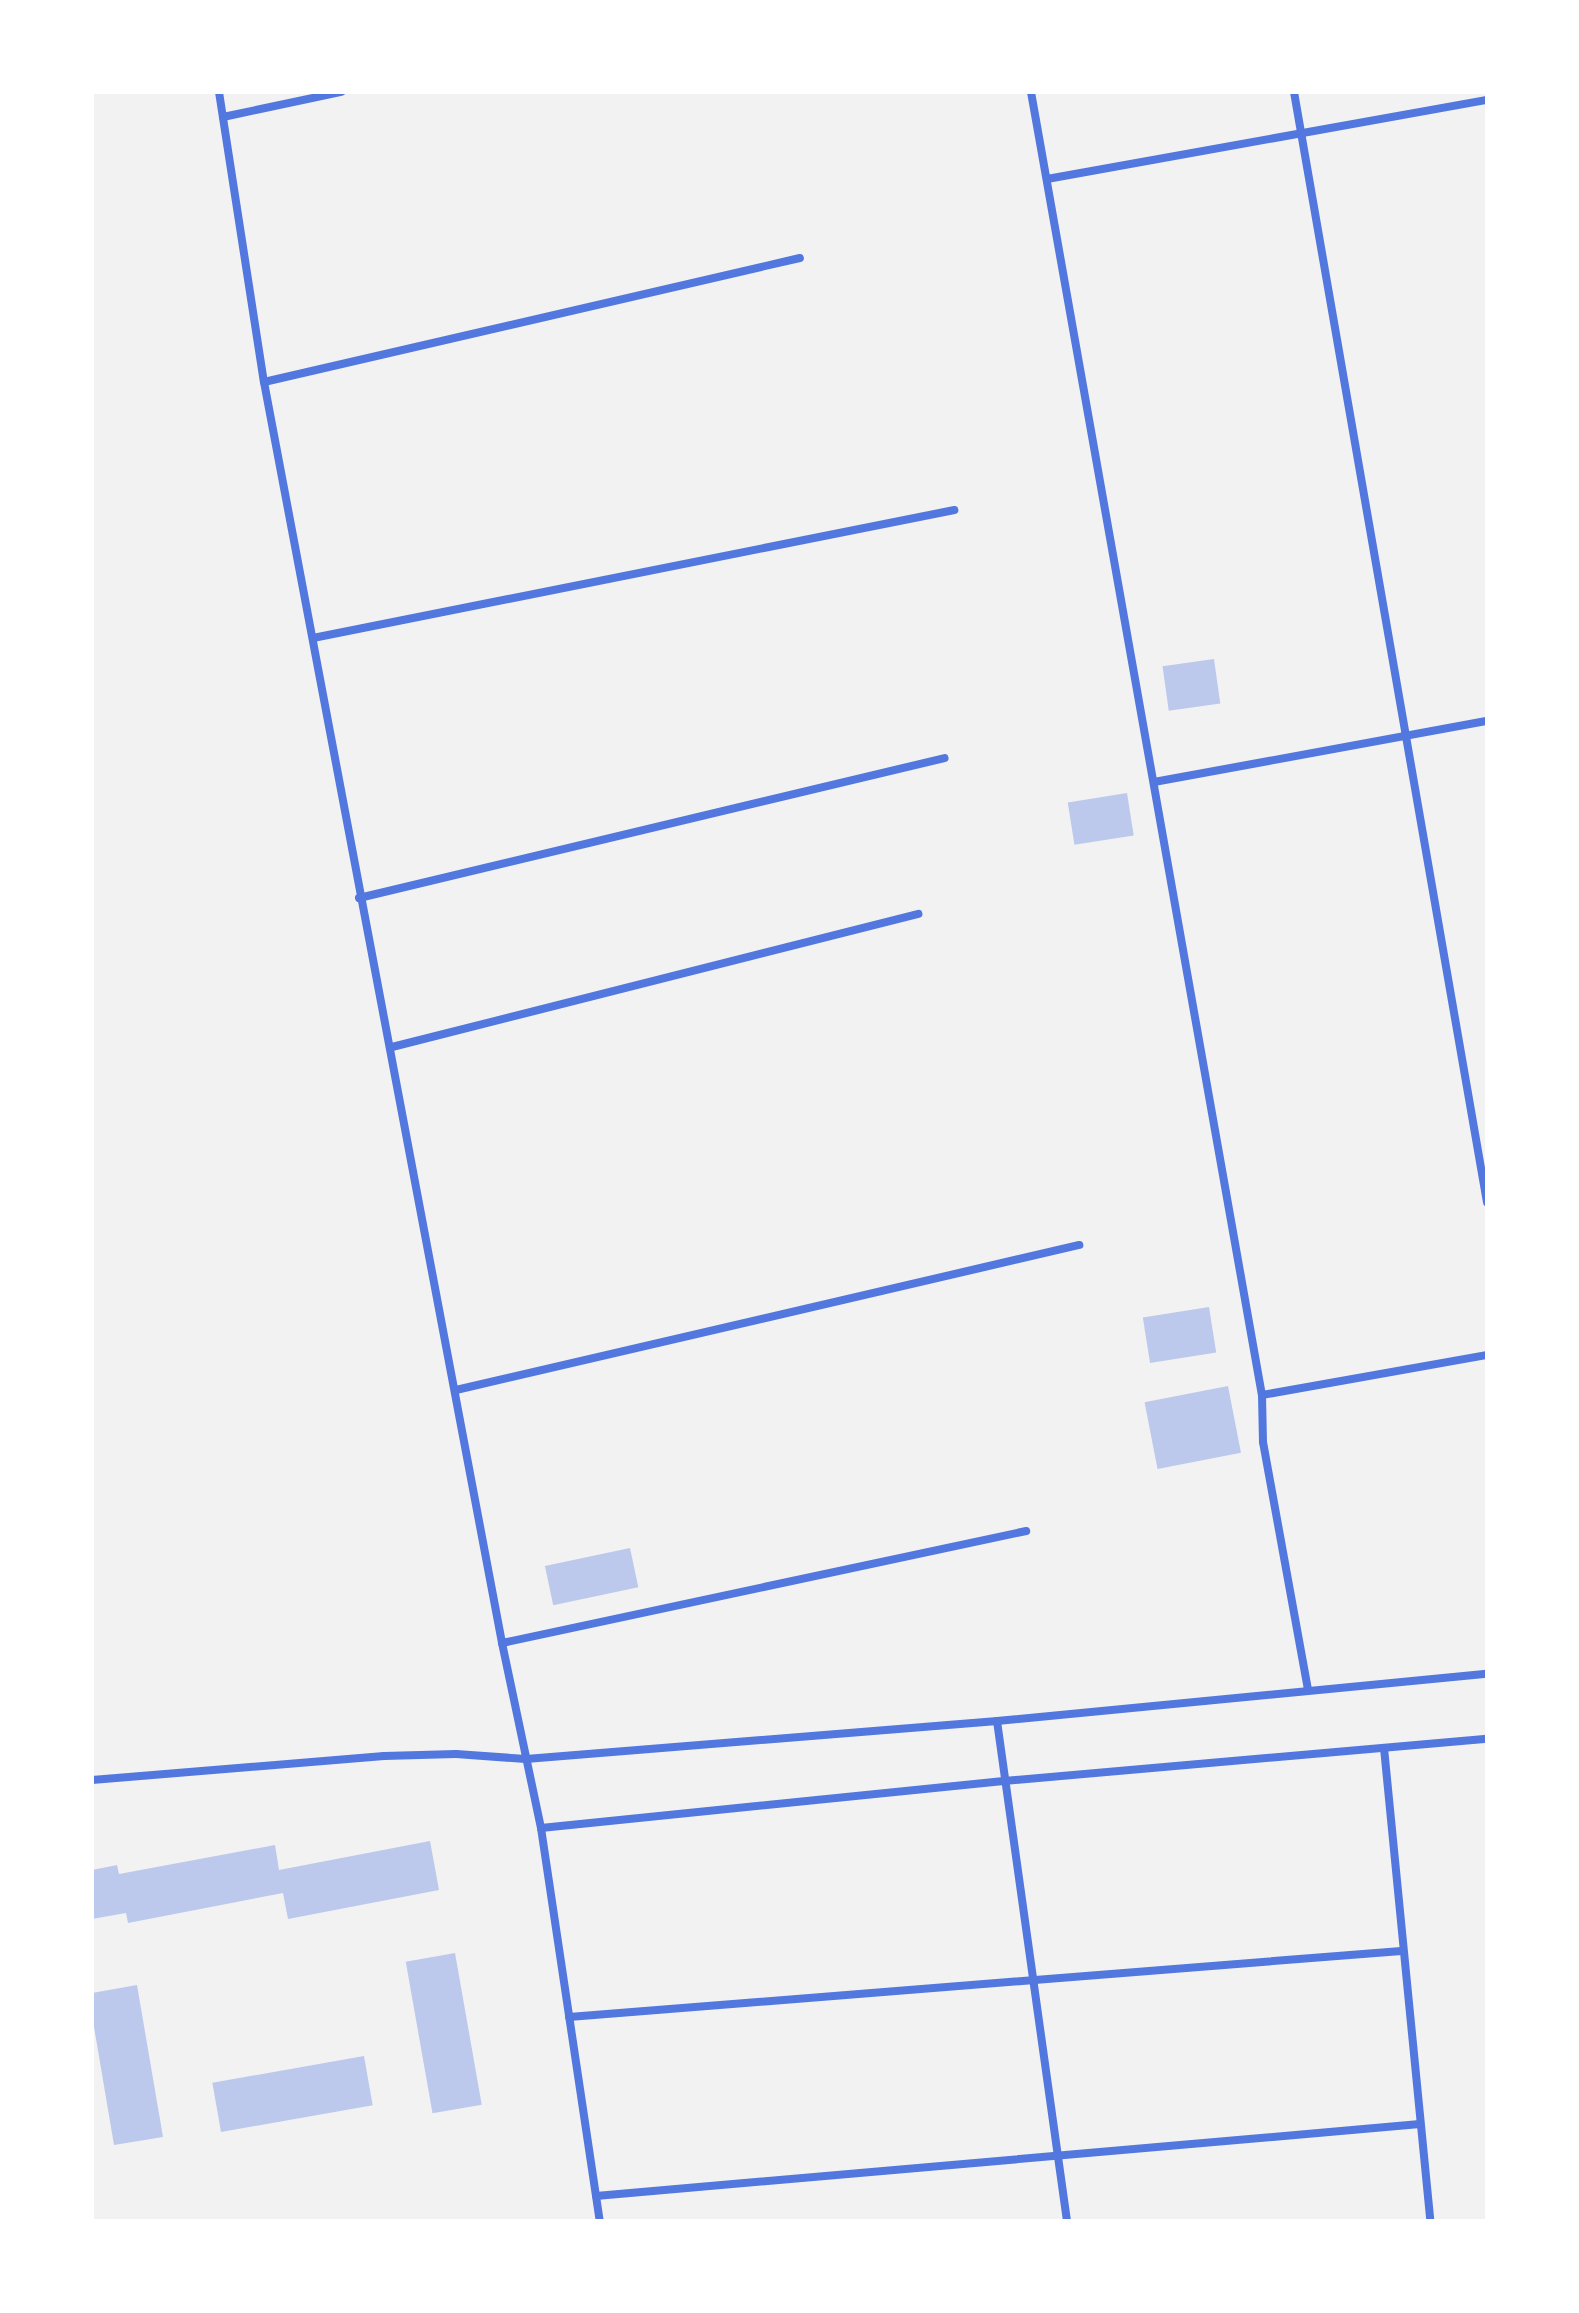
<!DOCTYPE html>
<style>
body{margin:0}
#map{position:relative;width:1579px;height:2313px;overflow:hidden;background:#f2f2f2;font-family:"Archivo Narrow",sans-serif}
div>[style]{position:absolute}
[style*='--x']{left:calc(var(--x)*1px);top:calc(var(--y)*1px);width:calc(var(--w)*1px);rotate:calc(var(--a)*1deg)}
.building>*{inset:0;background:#bdc9ec;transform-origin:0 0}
.minor>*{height:8px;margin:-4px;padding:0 4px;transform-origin:4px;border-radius:4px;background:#5277de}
span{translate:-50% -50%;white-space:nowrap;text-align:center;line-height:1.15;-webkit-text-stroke:7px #fff;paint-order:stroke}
.frame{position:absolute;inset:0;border:94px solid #fff;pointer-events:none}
</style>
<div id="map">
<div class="building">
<div style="left:1214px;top:659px;width:45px;height:52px;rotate:82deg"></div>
<div style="left:1127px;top:793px;width:43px;height:60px;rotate:81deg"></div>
<div style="left:1209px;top:1307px;width:46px;height:67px;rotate:81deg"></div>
<div style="left:1228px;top:1386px;width:68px;height:85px;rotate:79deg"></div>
<div style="left:630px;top:1548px;width:40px;height:87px;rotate:78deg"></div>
<div style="clip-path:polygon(430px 1841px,439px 1890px,288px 1919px,283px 1893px,128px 1923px,126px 1913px,92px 1919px,92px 1870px,117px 1865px,119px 1874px,275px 1845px,279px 1870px)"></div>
<div style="left:455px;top:1953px;width:154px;height:50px;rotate:80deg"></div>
<div style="clip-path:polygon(137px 1985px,163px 2137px,114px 2145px,92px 2015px,92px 1993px)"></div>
<div style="left:364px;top:2056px;width:50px;height:154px;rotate:80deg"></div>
</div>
<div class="minor">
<div style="--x:219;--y:92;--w:293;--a:81.2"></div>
<div style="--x:264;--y:382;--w:1283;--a:79.31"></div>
<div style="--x:502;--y:1643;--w:189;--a:78.1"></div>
<div style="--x:541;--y:1828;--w:397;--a:81.5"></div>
<div style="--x:1031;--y:92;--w:1323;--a:79.95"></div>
<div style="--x:1262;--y:1395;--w:47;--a:88.8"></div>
<div style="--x:1263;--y:1442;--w:252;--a:79.7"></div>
<div style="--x:1294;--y:92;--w:1127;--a:80.14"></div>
<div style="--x:223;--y:117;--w:121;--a:-12"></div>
<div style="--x:1047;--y:179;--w:447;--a:-10.2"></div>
<div style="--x:264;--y:382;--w:550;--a:-13.03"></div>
<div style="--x:313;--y:638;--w:654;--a:-11.29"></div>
<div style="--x:1154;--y:782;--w:339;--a:-10.4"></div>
<div style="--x:359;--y:898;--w:602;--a:-13.44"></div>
<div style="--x:392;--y:1047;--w:543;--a:-14.19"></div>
<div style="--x:456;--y:1390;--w:640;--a:-13.1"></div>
<div style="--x:1262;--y:1395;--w:229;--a:-10.1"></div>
<div style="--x:502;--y:1643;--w:536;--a:-12.06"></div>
<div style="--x:997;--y:1721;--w:505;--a:82.03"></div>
<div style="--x:1384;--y:1748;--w:475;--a:84.4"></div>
<div style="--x:92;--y:1780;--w:293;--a:-4.7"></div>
<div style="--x:384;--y:1756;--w:72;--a:-1.6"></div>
<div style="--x:456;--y:1754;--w:70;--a:4.1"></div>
<div style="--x:526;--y:1759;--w:473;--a:-4.6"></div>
<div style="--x:997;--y:1721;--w:492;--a:-5.5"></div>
<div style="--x:541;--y:1828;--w:465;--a:-5.8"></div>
<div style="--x:1004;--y:1781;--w:485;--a:-5"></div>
<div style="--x:569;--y:2017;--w:835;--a:-4.54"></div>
<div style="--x:596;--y:2196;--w:827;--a:-4.99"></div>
</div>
<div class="frame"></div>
</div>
